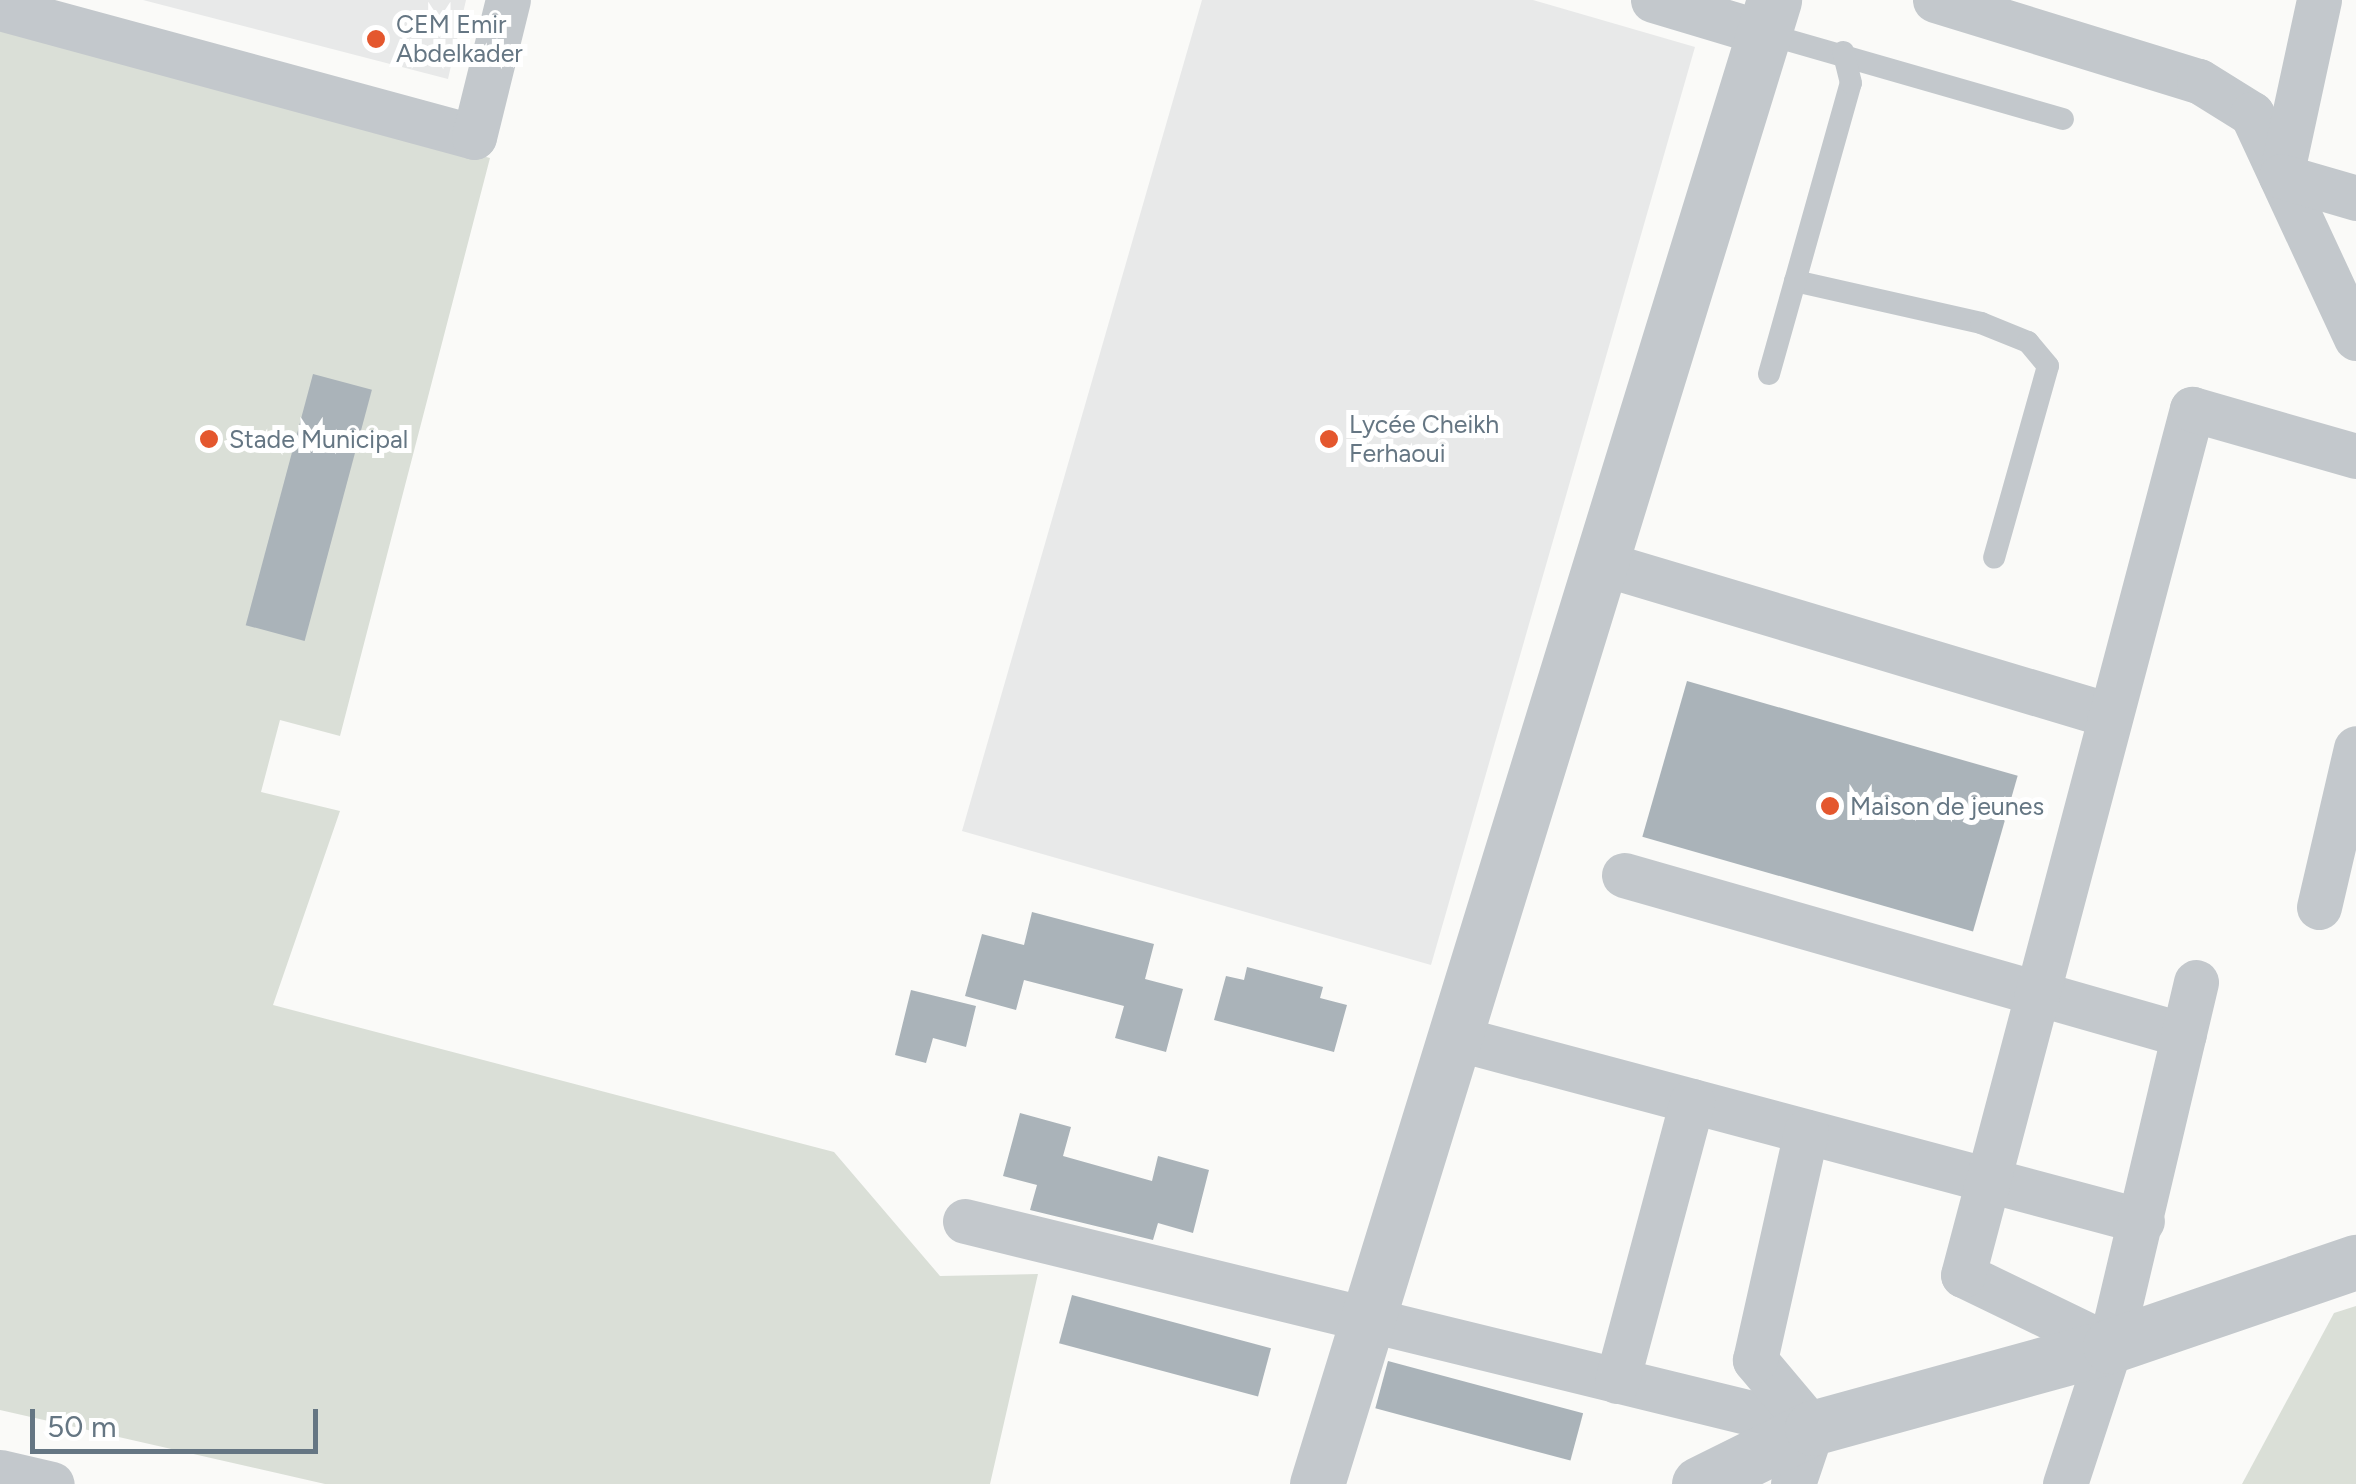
<!DOCTYPE html>
<meta charset="utf-8">
<style>
body{margin:0}
#map{position:relative;width:2356px;height:1484px;overflow:hidden;background:#fafaf8;font-family:Figtree,sans-serif}
div>[style]{position:absolute}
[style*='--x']{left:calc(var(--x)*1px);top:calc(var(--y)*1px);width:calc(var(--w)*1px);rotate:calc(var(--a)*1deg)}
.built>*{inset:0;background:#e8e9e9}
.green>*{inset:0;background:#dadfd7}
.building>*{inset:0;background:#aab3b9;transform-origin:0 0}
.service>*{height:22px;margin:-11px;padding:0 11px;transform-origin:11px;border-radius:11px;background:#c3c8cc}
.minor>*{height:45px;margin:-22.5px;padding:0 22.5px;transform-origin:22.5px;border-radius:22.5px;background:#c3c8cc}
.tertiary>*{height:55px;margin:-27.5px;padding:0 27.5px;transform-origin:27.5px;border-radius:27.5px;background:#c3c8cc}
.dots>*{width:28px;height:28px;translate:-50% -50%;box-sizing:border-box;border:5px solid #fff;border-radius:50%}
span{translate:-50% -50%;white-space:nowrap;text-align:center;line-height:1.15;-webkit-text-stroke:10px #fff;paint-order:stroke}
.poi-label{font-size:25px;color:#657683}
.left{translate:0 -50%;text-align:left}
.scale{position:absolute;left:30px;top:1409px;width:288px;height:45px;box-sizing:border-box;border:5px solid #657683;border-top:0;padding-left:12px;font-size:30px;line-height:35px;white-space:nowrap;color:#657683;-webkit-text-stroke:8px #fff;paint-order:stroke}
</style>
<div id="map">
<div class="built">
<div style="clip-path:polygon(143px 0,466px 0,448px 79px)"></div>
<div style="clip-path:polygon(1202px 0,1533px 0,1695px 47px,1431px 965px,962px 831px)"></div>
</div>
<div class="green">
<div style="clip-path:polygon(0 28px,490px 158px,340px 736px,280px 720px,261px 792px,340px 811px,273px 1005px,834px 1152px,940px 1276px,1038px 1274px,990px 1484px,325px 1484px,0 1410px)"></div>
<div style="clip-path:polygon(2356px 1306px,2356px 1484px,2242px 1484px,2334px 1313px)"></div>
</div>
<div class="building">
<div style="left:313px;top:374px;width:61px;height:260px;rotate:15deg"></div>
<div style="left:1687px;top:681px;width:344px;height:162px;rotate:16deg"></div>
<div style="clip-path:polygon(1032px 912px,1154px 944px,1145px 979px,1183px 989px,1166px 1052px,1115px 1038px,1124px 1006px,1024px 980px,1016px 1010px,965px 996px,982px 934px,1024px 945px)"></div>
<div style="clip-path:polygon(1247px 967px,1323px 987px,1320px 998px,1347px 1005px,1334px 1052px,1214px 1020px,1226px 976px,1244px 980px)"></div>
<div style="clip-path:polygon(911px 990px,976px 1006px,966px 1047px,933px 1038px,926px 1063px,895px 1055px)"></div>
<div style="clip-path:polygon(1020px 1113px,1071px 1127px,1063px 1156px,1152px 1181px,1158px 1156px,1209px 1170px,1193px 1233px,1158px 1223px,1153px 1240px,1030px 1210px,1037px 1185px,1003px 1176px)"></div>
<div style="left:1072px;top:1295px;width:206px;height:50px;rotate:15deg"></div>
<div style="left:1388px;top:1361px;width:202px;height:49px;rotate:15deg"></div>
</div>
<div class="service">
<div style="--x:1763;--y:33;--w:312;--a:16"></div>
<div style="--x:1795;--y:281;--w:191;--a:12.7"></div>
<div style="--x:1981;--y:323;--w:51;--a:22"></div>
<div style="--x:2028;--y:342;--w:31;--a:50"></div>
<div style="--x:2048;--y:366;--w:199;--a:105.7"></div>
<div style="--x:1769;--y:374;--w:302;--a:-74.3"></div>
<div style="--x:1851;--y:83;--w:32;--a:-104"></div>
</div>
<div class="minor">
<div style="--x:1653;--y:0;--w:115;--a:16.7"></div>
<div style="--x:1935;--y:0;--w:276;--a:17.1"></div>
<div style="--x:2199;--y:81;--w:62;--a:31.9"></div>
<div style="--x:2252;--y:114;--w:247;--a:65.1"></div>
<div style="--x:2319;--y:0;--w:180;--a:102.2"></div>
<div style="--x:2281;--y:176;--w:78;--a:16.3"></div>
<div style="--x:0;--y:8;--w:491;--a:15.2"></div>
<div style="--x:474;--y:137;--w:141;--a:-76.1"></div>
<div style="--x:1598;--y:562;--w:533;--a:16.67"></div>
<div style="--x:1624;--y:875;--w:582;--a:15.95"></div>
<div style="--x:2319;--y:907;--w:163;--a:-76.9"></div>
<div style="--x:1452;--y:1037;--w:714;--a:14.93"></div>
<div style="--x:965;--y:1221;--w:872;--a:13.73"></div>
<div style="--x:2110;--y:1346;--w:163;--a:-154.2"></div>
<div style="--x:1963;--y:1275;--w:896;--a:-75.19"></div>
<div style="--x:2192;--y:409;--w:171;--a:16"></div>
<div style="--x:1617;--y:1381;--w:290;--a:-75"></div>
<div style="--x:0;--y:1472;--w:53;--a:13"></div>
<div style="--x:1793;--y:1484;--w:59;--a:-71.3"></div>
<div style="--x:1812;--y:1428;--w:89;--a:-130"></div>
<div style="--x:1755;--y:1360;--w:234;--a:-77.4"></div>
<div style="--x:2065;--y:1484;--w:145;--a:-71.9"></div>
<div style="--x:2110;--y:1346;--w:374;--a:-76.7"></div>
</div>
<div class="tertiary">
<div style="--x:1317;--y:1484;--w:1553;--a:-72.88"></div>
<div style="--x:1699;--y:1484;--w:126;--a:-26.4"></div>
<div style="--x:1812;--y:1428;--w:309;--a:-15.4"></div>
<div style="--x:2110;--y:1346;--w:260;--a:-18.9"></div>
</div>
<div class="dots">
<div style="left:376px;top:39px;background:#e4572e"></div>
<div style="left:209px;top:439px;background:#e4572e"></div>
<div style="left:1329px;top:439px;background:#e4572e"></div>
<div style="left:1830px;top:806px;background:#e4572e"></div>
</div>
<div class="poi-label">
<span class="left" style="left:396px;top:39px">CEM Emir<br>Abdelkader</span>
<span class="left" style="left:1349px;top:439px">Lycée Cheikh<br>Ferhaoui</span>
<span class="left" style="left:229px;top:439px">Stade Municipal</span>
<span class="left" style="left:1850px;top:806px">Maison de jeunes</span>
</div>
<div class="scale">50 m</div>
</div>
